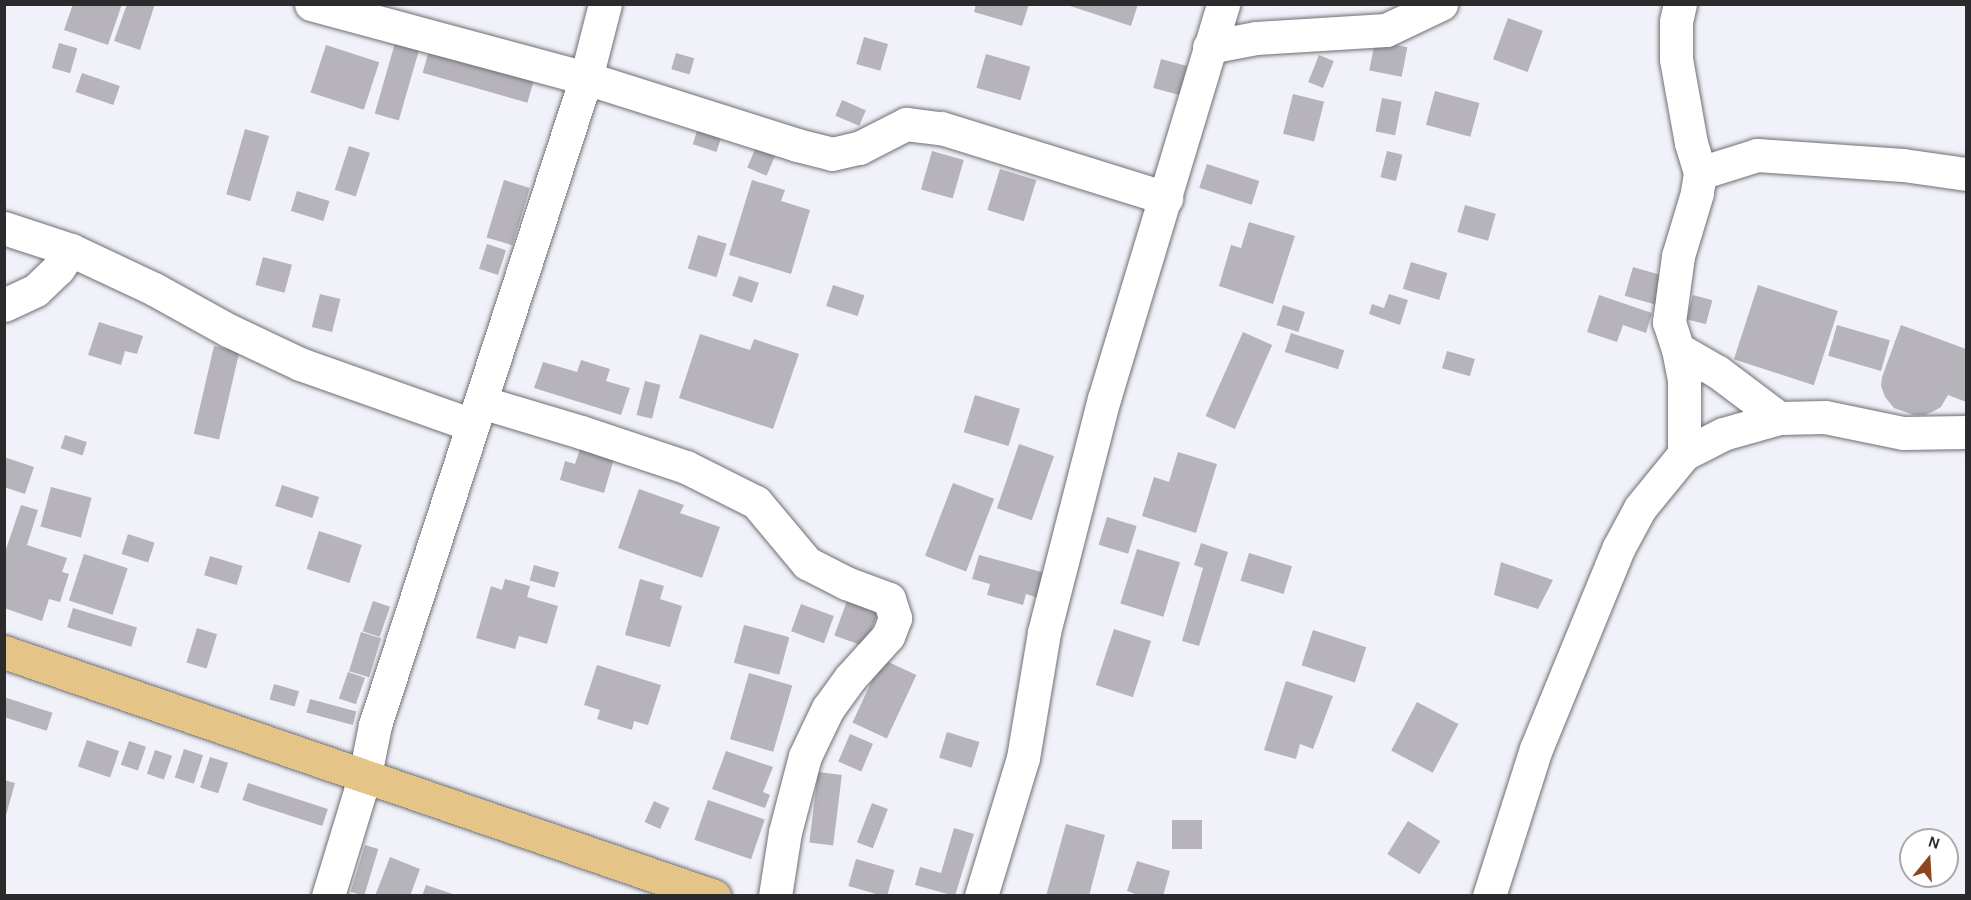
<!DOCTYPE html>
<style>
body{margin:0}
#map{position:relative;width:1971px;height:900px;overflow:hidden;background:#f1f2f9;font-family:Karla,sans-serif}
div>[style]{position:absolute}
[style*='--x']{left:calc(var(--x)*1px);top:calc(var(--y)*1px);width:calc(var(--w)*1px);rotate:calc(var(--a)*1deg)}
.building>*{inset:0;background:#b6b3ba;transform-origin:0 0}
.roads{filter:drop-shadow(0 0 2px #6e6f75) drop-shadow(0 0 2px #6e6f75)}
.street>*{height:33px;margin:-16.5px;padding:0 16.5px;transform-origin:16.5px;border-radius:16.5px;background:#fff}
.primary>*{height:33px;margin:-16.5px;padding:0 16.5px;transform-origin:16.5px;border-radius:16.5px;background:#e5c487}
span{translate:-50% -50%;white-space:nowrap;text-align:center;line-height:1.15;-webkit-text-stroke:4.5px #fff;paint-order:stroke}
.frame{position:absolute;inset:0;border:6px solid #2b2b2e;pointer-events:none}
.north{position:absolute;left:1899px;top:828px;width:60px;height:60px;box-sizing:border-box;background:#fff;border:2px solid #aaaaab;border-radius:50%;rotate:18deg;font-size:16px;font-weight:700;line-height:24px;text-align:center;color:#2b2b2e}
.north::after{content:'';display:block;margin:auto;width:21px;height:27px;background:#8d471f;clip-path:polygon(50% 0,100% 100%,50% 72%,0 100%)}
</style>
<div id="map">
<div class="building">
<div style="clip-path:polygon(73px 4px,122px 4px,108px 45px,64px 30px)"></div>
<div style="clip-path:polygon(127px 4px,155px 4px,140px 50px,114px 41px)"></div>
<div style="clip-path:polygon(976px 4px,1029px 4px,1022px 26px,974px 12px)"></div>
<div style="clip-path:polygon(1064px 4px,1138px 4px,1131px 26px)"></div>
<div style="left:1508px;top:18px;width:37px;height:44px;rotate:20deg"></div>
<div style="left:399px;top:29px;width:25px;height:88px;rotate:16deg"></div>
<div style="left:864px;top:37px;width:25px;height:28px;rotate:16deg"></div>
<div style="left:432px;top:40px;width:109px;height:34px;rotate:16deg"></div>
<div style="left:1375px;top:41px;width:33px;height:30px;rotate:11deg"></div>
<div style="left:59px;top:43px;width:19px;height:26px;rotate:16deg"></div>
<div style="left:326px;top:45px;width:56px;height:50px;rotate:18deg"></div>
<div style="left:676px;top:53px;width:19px;height:17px;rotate:16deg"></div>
<div style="left:986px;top:54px;width:46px;height:35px;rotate:16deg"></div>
<div style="left:1319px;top:55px;width:16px;height:29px;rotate:22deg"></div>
<div style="left:1161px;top:59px;width:27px;height:30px;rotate:15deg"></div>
<div style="left:82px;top:73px;width:40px;height:20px;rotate:19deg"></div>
<div style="left:1435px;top:91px;width:46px;height:35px;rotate:15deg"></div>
<div style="left:1293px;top:94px;width:32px;height:41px;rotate:14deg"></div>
<div style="left:1382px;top:98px;width:20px;height:34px;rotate:11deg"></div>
<div style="left:842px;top:100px;width:26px;height:17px;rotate:23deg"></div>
<div style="left:698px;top:128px;width:25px;height:17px;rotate:18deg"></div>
<div style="left:245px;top:129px;width:25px;height:68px;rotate:16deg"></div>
<div style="left:759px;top:140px;width:21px;height:30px;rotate:23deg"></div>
<div style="left:349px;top:146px;width:22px;height:46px;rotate:18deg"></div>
<div style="left:932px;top:151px;width:33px;height:40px;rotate:16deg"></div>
<div style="left:1387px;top:151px;width:16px;height:27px;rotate:14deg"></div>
<div style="left:1207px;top:164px;width:55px;height:25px;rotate:18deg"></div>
<div style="left:1000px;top:169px;width:38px;height:43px;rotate:17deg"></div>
<div style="left:504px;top:180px;width:27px;height:60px;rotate:17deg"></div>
<div style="clip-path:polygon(752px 180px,785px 190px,781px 201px,810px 210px,791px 274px,729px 255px)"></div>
<div style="left:297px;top:191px;width:34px;height:21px;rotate:17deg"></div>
<div style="left:1465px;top:205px;width:32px;height:28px;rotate:16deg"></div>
<div style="clip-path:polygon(1249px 222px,1295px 236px,1273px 304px,1219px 286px,1231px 245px,1241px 248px)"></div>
<div style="left:698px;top:235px;width:30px;height:35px;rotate:17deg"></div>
<div style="left:487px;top:244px;width:20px;height:26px;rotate:18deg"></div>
<div style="left:263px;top:257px;width:30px;height:29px;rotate:15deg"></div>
<div style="left:1411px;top:262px;width:38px;height:28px;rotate:17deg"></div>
<div style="left:1633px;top:267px;width:35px;height:30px;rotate:16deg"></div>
<div style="left:739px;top:276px;width:21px;height:21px;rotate:19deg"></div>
<div style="left:833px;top:285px;width:33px;height:22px;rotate:18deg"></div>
<div style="left:1758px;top:285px;width:84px;height:78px;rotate:18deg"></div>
<div style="left:320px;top:294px;width:21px;height:34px;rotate:14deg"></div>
<div style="clip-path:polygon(1389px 294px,1408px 300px,1400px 325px,1369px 314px,1372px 304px,1384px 308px)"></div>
<div style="clip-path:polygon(1599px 295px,1652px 313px,1646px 333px,1623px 325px,1617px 342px,1587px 332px)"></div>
<div style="left:1693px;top:295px;width:20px;height:25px;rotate:15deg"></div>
<div style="left:1283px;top:305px;width:23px;height:21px;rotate:18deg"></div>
<div style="clip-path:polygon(99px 322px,143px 336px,137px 354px,125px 351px,121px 365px,88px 355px)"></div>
<div style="left:1837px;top:325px;width:55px;height:32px;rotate:16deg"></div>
<div style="clip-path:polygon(1901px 325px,1966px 349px,1966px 402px,1948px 395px,1941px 407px,1934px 411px,1925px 415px,1914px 415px,1894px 408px,1885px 397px,1881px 386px,1882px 377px)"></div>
<div style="left:1243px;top:332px;width:32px;height:92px;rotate:24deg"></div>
<div style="left:1291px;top:333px;width:56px;height:20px;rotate:18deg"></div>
<div style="clip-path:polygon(700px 334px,750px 350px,754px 339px,799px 354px,773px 429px,679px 398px)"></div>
<div style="left:214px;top:346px;width:26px;height:90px;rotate:13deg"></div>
<div style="left:1447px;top:351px;width:29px;height:18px;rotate:16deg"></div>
<div style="clip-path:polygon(581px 360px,610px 369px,606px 381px,630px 388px,621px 415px,534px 388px,543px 362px,577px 372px)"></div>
<div style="left:645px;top:381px;width:16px;height:35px;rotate:14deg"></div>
<div style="left:975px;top:395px;width:47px;height:39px;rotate:17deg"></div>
<div style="left:65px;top:435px;width:23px;height:14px;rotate:18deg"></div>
<div style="clip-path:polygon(582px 443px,616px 452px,604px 493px,560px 480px,565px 461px,575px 464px)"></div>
<div style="left:1019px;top:444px;width:37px;height:68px;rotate:19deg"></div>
<div style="clip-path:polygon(1178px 452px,1217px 464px,1196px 533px,1142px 516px,1154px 477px,1169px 482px)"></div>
<div style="clip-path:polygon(4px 457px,34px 467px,25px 494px,4px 487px)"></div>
<div style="left:953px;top:483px;width:44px;height:78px;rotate:21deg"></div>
<div style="left:282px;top:485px;width:39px;height:22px;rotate:18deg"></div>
<div style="left:51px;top:487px;width:42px;height:41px;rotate:15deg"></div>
<div style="clip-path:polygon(639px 489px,684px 505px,680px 513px,720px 527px,702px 578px,618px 548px)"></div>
<div style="clip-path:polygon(21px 505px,38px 510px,27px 545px,67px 558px,62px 572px,69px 574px,60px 602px,49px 599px,42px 621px,4px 608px,4px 555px)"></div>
<div style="left:1107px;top:517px;width:31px;height:29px;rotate:17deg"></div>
<div style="left:319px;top:531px;width:45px;height:40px;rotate:18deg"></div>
<div style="left:128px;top:534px;width:28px;height:21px;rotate:18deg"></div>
<div style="clip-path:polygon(1201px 543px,1228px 552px,1199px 646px,1182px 641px,1203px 568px,1194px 565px)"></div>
<div style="left:1137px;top:549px;width:45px;height:57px;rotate:17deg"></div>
<div style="left:1249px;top:553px;width:45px;height:29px;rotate:17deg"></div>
<div style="left:84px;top:554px;width:46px;height:49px;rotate:18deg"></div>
<div style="clip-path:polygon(979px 555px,1049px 574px,1042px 599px,1026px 594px,1023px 605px,987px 595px,990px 584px,972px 579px)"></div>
<div style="left:210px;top:556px;width:34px;height:20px;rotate:17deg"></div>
<div style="clip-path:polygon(1501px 562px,1553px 580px,1538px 609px,1494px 595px)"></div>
<div style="left:534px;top:565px;width:26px;height:16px;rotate:16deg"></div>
<div style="clip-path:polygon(505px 579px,530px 586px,527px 597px,558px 606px,547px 644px,519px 636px,515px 649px,476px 638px,491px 586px,502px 590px)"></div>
<div style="clip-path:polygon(640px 579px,664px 586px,660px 599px,682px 606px,670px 647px,625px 635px)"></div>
<div style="left:848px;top:598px;width:33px;height:40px;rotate:20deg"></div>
<div style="left:373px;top:601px;width:18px;height:32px;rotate:19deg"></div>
<div style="left:801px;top:604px;width:35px;height:29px;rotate:20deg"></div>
<div style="left:73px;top:608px;width:67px;height:20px;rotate:17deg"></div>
<div style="left:744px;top:625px;width:47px;height:39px;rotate:15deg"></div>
<div style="left:197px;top:628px;width:21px;height:36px;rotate:17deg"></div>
<div style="left:1114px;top:629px;width:39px;height:59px;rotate:18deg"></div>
<div style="left:1313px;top:630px;width:56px;height:37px;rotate:18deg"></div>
<div style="left:361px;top:632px;width:21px;height:41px;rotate:17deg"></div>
<div style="left:882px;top:659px;width:38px;height:70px;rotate:25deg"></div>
<div style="clip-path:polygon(597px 665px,661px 685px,648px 725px,634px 721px,632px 730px,597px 719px,600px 710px,584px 705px)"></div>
<div style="left:348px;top:672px;width:18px;height:28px;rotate:19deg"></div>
<div style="left:749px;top:673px;width:45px;height:69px;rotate:16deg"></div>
<div style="clip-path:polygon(1286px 681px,1333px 696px,1313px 749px,1300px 744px,1296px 759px,1264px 750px)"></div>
<div style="left:274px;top:684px;width:26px;height:16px;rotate:16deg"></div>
<div style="left:4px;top:697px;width:51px;height:19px;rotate:18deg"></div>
<div style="left:310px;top:699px;width:48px;height:14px;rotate:15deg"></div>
<div style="left:1417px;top:702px;width:47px;height:55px;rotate:28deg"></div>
<div style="left:947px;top:732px;width:34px;height:27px;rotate:17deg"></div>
<div style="left:850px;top:734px;width:25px;height:30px;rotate:23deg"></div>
<div style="left:87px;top:740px;width:34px;height:28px;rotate:19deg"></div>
<div style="left:129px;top:741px;width:18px;height:25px;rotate:19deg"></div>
<div style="left:184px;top:749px;width:20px;height:30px;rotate:18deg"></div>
<div style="left:155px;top:750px;width:18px;height:25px;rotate:19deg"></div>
<div style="clip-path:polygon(726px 751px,773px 767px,763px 792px,770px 795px,765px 808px,712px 789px)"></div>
<div style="left:210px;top:757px;width:19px;height:32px;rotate:18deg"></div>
<div style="left:818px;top:772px;width:24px;height:71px;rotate:7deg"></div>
<div style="clip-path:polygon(4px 780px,15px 783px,5px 819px,4px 819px)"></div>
<div style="left:248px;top:783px;width:84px;height:18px;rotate:18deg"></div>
<div style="left:708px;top:800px;width:60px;height:42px;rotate:19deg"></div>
<div style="left:654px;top:801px;width:17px;height:23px;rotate:24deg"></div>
<div style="left:872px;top:803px;width:17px;height:42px;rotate:21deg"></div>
<div style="left:1172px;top:820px;width:30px;height:29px"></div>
<div style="left:1408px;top:821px;width:38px;height:39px;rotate:32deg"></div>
<div style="clip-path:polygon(1066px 824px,1105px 835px,1089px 896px,1046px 896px)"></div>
<div style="clip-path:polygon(954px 828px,974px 834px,955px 896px,915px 885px,920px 867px,941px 873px)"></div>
<div style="left:365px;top:845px;width:14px;height:49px;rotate:17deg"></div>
<div style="clip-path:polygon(390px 857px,420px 869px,410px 896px,375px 896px)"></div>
<div style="left:856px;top:859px;width:40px;height:28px;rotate:16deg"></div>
<div style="clip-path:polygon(1137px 861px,1170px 871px,1163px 896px,1141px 896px,1127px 891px)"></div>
<div style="clip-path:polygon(426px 885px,456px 895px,456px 896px,422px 896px)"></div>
</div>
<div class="roads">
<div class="street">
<div style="--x:311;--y:4;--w:285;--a:15.1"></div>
<div style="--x:586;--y:78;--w:221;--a:17.6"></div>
<div style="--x:797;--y:145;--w:36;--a:14"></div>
<div style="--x:832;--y:154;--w:28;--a:-13"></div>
<div style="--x:859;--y:148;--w:53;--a:-27.1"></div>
<div style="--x:906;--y:124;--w:35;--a:7"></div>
<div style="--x:941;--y:128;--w:236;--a:17.3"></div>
<div style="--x:1680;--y:4;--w:18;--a:103"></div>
<div style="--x:1676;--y:22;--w:37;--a:90"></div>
<div style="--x:1676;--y:59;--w:85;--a:79.9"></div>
<div style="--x:1691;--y:143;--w:31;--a:73"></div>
<div style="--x:1700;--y:173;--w:20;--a:99"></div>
<div style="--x:1697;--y:193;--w:66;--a:106.8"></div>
<div style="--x:1678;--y:256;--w:67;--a:97.8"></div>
<div style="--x:1669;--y:322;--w:28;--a:72"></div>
<div style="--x:1678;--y:349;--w:33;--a:79"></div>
<div style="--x:1684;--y:381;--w:73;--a:90"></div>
<div style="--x:1209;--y:47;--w:48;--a:-10.8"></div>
<div style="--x:1256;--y:38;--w:130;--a:-3.5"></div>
<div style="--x:1386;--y:30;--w:61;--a:-25.3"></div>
<div style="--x:1700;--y:173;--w:60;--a:-17.5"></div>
<div style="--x:1757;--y:155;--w:146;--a:3.9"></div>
<div style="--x:1903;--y:165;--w:64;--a:8.1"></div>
<div style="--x:4;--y:228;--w:71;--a:18.2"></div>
<div style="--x:71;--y:250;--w:92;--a:25.2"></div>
<div style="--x:154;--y:289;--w:85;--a:29"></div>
<div style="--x:228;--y:330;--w:80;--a:25.3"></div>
<div style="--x:300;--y:364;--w:182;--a:19.5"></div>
<div style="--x:4;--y:305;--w:35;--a:-25"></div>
<div style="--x:36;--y:290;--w:30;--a:-44"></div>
<div style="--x:58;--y:269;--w:23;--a:-56"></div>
<div style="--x:1678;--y:349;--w:46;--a:29.9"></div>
<div style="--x:1718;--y:372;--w:76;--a:37"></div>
<div style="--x:481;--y:402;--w:104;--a:16.7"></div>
<div style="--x:581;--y:432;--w:111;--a:18.4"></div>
<div style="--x:686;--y:467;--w:78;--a:26.6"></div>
<div style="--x:756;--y:502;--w:80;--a:50.1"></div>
<div style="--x:807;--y:563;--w:44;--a:27.1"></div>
<div style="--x:846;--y:583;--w:46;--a:20.4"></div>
<div style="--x:889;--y:599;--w:20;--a:72"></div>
<div style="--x:895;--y:618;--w:19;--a:111"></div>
<div style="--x:888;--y:636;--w:57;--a:132.1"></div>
<div style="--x:850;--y:678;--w:37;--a:126"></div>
<div style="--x:828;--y:708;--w:53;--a:115.6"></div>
<div style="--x:805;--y:756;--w:79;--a:104.7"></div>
<div style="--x:785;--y:832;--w:65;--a:98.9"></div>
<div style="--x:328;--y:896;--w:127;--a:-73"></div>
<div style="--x:365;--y:775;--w:51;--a:-78.7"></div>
<div style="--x:375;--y:725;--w:681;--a:-71.94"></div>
<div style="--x:586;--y:78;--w:76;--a:-75.6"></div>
<div style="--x:981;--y:896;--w:144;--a:-73.1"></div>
<div style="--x:1023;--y:758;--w:128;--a:-80.5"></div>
<div style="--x:1044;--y:632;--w:241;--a:-75.6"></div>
<div style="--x:1104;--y:399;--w:413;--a:-73.2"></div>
<div style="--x:1489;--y:896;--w:154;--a:-72.3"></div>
<div style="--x:1536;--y:749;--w:218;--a:-67.7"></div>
<div style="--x:1619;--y:547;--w:44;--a:-61.7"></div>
<div style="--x:1640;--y:508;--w:70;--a:-50.8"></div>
<div style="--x:1684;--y:454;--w:44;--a:-27.1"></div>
<div style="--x:1723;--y:434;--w:58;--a:-15.9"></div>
<div style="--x:1779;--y:418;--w:46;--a:-1.2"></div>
<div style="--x:1825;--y:417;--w:80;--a:11.6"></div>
<div style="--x:1903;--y:433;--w:63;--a:-0.9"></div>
</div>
<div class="primary">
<div style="--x:4;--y:652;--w:751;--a:18.97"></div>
</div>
</div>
<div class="frame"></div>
<div class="north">N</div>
</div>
